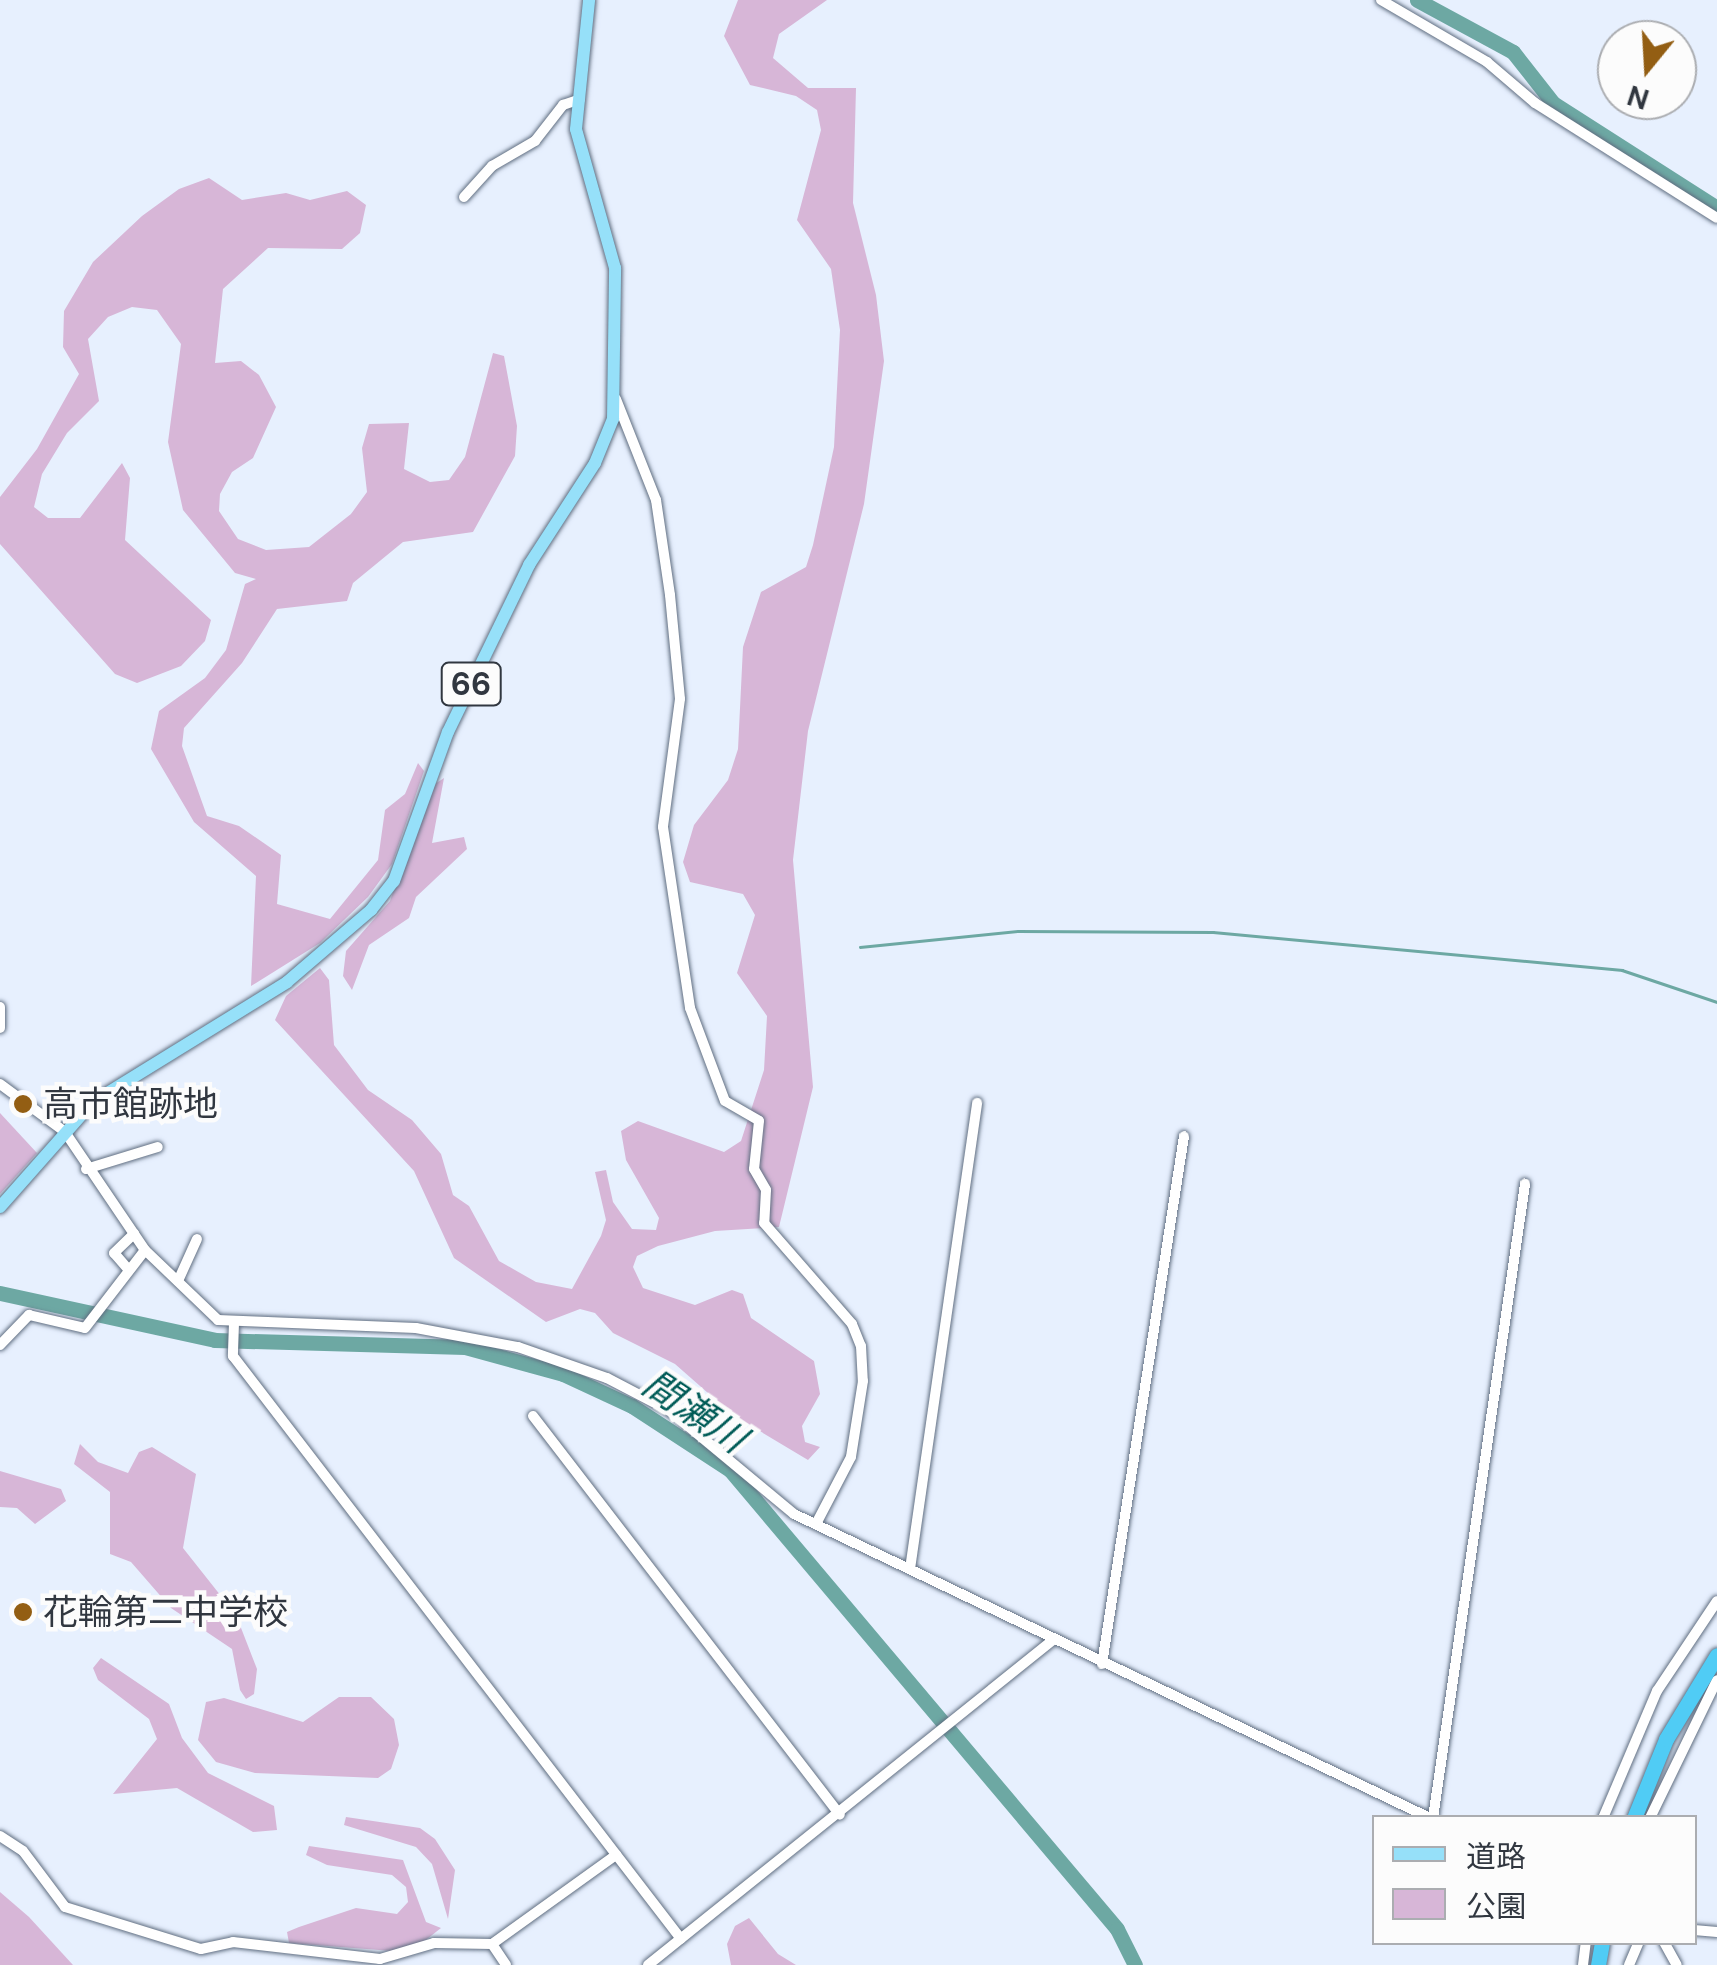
<!DOCTYPE html>
<meta charset="utf-8">
<style>
body{margin:0}
#map{position:relative;width:1717px;height:1965px;overflow:hidden;background:#e7f0fe;font-family:"DM Sans","Noto Sans JP",sans-serif}
div>[style]{position:absolute}
[style*='--x']{left:calc(var(--x)*1px);top:calc(var(--y)*1px);width:calc(var(--w)*1px);rotate:calc(var(--a)*1deg)}
.green>*{inset:0;background:#d7b6d7}
.stream>*{height:2.5px;margin:-1.25px;padding:0 1.25px;transform-origin:1.25px;border-radius:1.25px;background:#6da8a3}
.river>*{height:15px;margin:-7.5px;padding:0 7.5px;transform-origin:7.5px;border-radius:7.5px;background:#6da8a3}
.roads{filter:drop-shadow(0 0 2px #606e81) drop-shadow(0 0 2px #606e81)}
.minor>*{height:10px;margin:-5px;padding:0 5px;transform-origin:5px;border-radius:5px;background:#fff}
.major>*{height:12px;margin:-6px;padding:0 6px;transform-origin:6px;border-radius:6px;background:#96e0f9}
.highway>*{height:15px;margin:-7.5px;padding:0 7.5px;transform-origin:7.5px;border-radius:7.5px;background:#50ccf5}
.dots>*{width:28px;height:28px;translate:-50% -50%;box-sizing:border-box;border:5px solid #fcfcfc;border-radius:50%}
span{translate:-50% -50%;white-space:nowrap;text-align:center;line-height:1.15;-webkit-text-stroke:9px #fcfcfc;paint-order:stroke}
.shield-label span{padding:2px 8px;background:#fcfcfc;border:2px solid;border-radius:8px;-webkit-text-stroke-width:0}
.shield-label{font-size:32px;color:#313740;font-weight:700}
.poi-label{font-size:35px;color:#313740}
.left{translate:0 -50%;text-align:left}
.water-label{font-size:38px;color:#005b57;font-style:italic}
.legend{position:absolute;left:1372px;top:1815px;width:325px;height:130px;box-sizing:border-box;background:#fcfcfc;border:2px solid #abadb1;margin:0;padding:12px 18px;list-style:none;font-size:30px;color:#313740}
.legend li{display:flex;align-items:center;gap:20px;height:50px}
.legend b{width:50px;border:2px solid #abadb1}
.north{position:absolute;left:1597px;top:20px;width:100px;height:100px;box-sizing:border-box;background:#fcfcfc;border:2px solid #abadb1;border-radius:50%;rotate:198deg;font-size:28px;font-weight:700;line-height:40px;text-align:center;color:#313740}
.north::after{content:'';display:block;margin:auto;width:35px;height:45px;background:#935e13;clip-path:polygon(50% 0,100% 100%,50% 72%,0 100%)}
</style>
<div id="map">
<div class="green">
<div style="clip-path:polygon(738px 0,827px 0,779px 34px,773px 58px,808px 88px,856px 88px,853px 203px,876px 295px,884px 361px,864px 504px,808px 731px,793px 860px,813px 1087px,779px 1227px,715px 1231px,658px 1246px,637px 1256px,633px 1267px,643px 1288px,695px 1305px,732px 1290px,743px 1294px,751px 1318px,814px 1361px,820px 1394px,802px 1426px,805px 1442px,820px 1447px,808px 1460px,733px 1415px,675px 1364px,613px 1333px,595px 1313px,580px 1309px,546px 1322px,454px 1258px,414px 1171px,275px 1020px,286px 996px,320px 968px,329px 980px,334px 1045px,368px 1090px,412px 1120px,441px 1154px,453px 1195px,469px 1206px,499px 1261px,536px 1282px,572px 1289px,601px 1236px,606px 1220px,595px 1172px,606px 1170px,613px 1202px,632px 1229px,656px 1230px,659px 1218px,626px 1160px,621px 1131px,638px 1121px,724px 1152px,741px 1141px,764px 1070px,767px 1016px,737px 973px,755px 915px,743px 894px,690px 882px,683px 862px,694px 825px,728px 780px,738px 749px,743px 647px,761px 592px,806px 567px,813px 545px,834px 447px,840px 330px,831px 269px,797px 220px,821px 130px,817px 110px,796px 96px,750px 85px,724px 36px)"></div>
<div style="clip-path:polygon(209px 178px,242px 200px,286px 193px,310px 200px,347px 191px,366px 205px,360px 233px,342px 249px,268px 248px,223px 289px,215px 363px,241px 361px,259px 375px,276px 407px,253px 458px,232px 472px,220px 494px,219px 511px,238px 539px,266px 550px,309px 547px,351px 514px,367px 492px,362px 448px,369px 424px,409px 423px,404px 469px,430px 482px,449px 480px,465px 457px,493px 353px,504px 356px,517px 426px,515px 456px,473px 532px,403px 542px,353px 583px,347px 601px,277px 609px,242px 663px,184px 728px,182px 746px,207px 816px,239px 826px,281px 855px,277px 904px,330px 919px,378px 860px,385px 810px,405px 794px,418px 763px,424px 771px,392px 864px,368px 897px,320px 943px,251px 986px,256px 876px,194px 822px,151px 749px,159px 711px,205px 678px,226px 650px,245px 584px,256px 579px,235px 573px,183px 510px,168px 442px,181px 344px,157px 310px,132px 307px,108px 317px,88px 339px,99px 401px,67px 433px,42px 474px,34px 507px,48px 518px,80px 518px,122px 463px,130px 478px,125px 540px,211px 620px,205px 641px,181px 666px,137px 683px,115px 674px,0 544px,0 497px,37px 449px,79px 374px,63px 347px,64px 311px,93px 262px,142px 216px,179px 189px)"></div>
<div style="clip-path:polygon(444px 778px,432px 843px,464px 837px,467px 849px,416px 897px,409px 918px,369px 945px,352px 990px,343px 976px,346px 951px,390px 901px,429px 788px)"></div>
<div style="clip-path:polygon(0 1113px,37px 1153px,0 1194px)"></div>
<div style="clip-path:polygon(80px 1444px,98px 1462px,128px 1473px,139px 1452px,152px 1447px,196px 1474px,183px 1548px,236px 1615px,257px 1669px,254px 1694px,246px 1699px,240px 1690px,232px 1649px,171px 1608px,131px 1562px,110px 1554px,110px 1492px,74px 1464px)"></div>
<div style="clip-path:polygon(0 1471px,61px 1489px,66px 1501px,35px 1524px,17px 1508px,0 1507px)"></div>
<div style="clip-path:polygon(101px 1658px,169px 1704px,182px 1738px,208px 1773px,274px 1806px,277px 1830px,253px 1832px,177px 1788px,113px 1794px,157px 1739px,149px 1719px,98px 1680px,93px 1668px)"></div>
<div style="clip-path:polygon(339px 1697px,371px 1697px,394px 1719px,399px 1745px,391px 1769px,378px 1778px,255px 1773px,216px 1762px,198px 1740px,206px 1702px,224px 1698px,303px 1722px)"></div>
<div style="clip-path:polygon(346px 1817px,420px 1828px,435px 1839px,455px 1870px,448px 1919px,432px 1864px,416px 1847px,344px 1825px)"></div>
<div style="clip-path:polygon(309px 1846px,403px 1860px,426px 1922px,441px 1928px,422px 1943px,392px 1951px,289px 1943px,287px 1932px,299px 1927px,356px 1908px,397px 1914px,408px 1902px,406px 1887px,392px 1875px,327px 1865px,306px 1855px)"></div>
<div style="clip-path:polygon(0 1892px,29px 1917px,73px 1965px,0 1965px)"></div>
<div style="clip-path:polygon(749px 1918px,778px 1954px,796px 1965px,731px 1965px,727px 1944px,735px 1926px)"></div>
</div>
<div class="stream">
<div style="--x:860;--y:947;--w:159;--a:-5.8"></div>
<div style="--x:1018;--y:931;--w:195;--a:0.3"></div>
<div style="--x:1213;--y:932;--w:411;--a:5.3"></div>
<div style="--x:1622;--y:970;--w:100;--a:18.6"></div>
</div>
<div class="river">
<div style="--x:1417;--y:0;--w:109;--a:28.4"></div>
<div style="--x:1513;--y:52;--w:65;--a:51.9"></div>
<div style="--x:1553;--y:103;--w:195;--a:32.6"></div>
<div style="--x:0;--y:1293;--w:220;--a:12.3"></div>
<div style="--x:215;--y:1340;--w:250;--a:1.6"></div>
<div style="--x:465;--y:1347;--w:102;--a:15.4"></div>
<div style="--x:563;--y:1374;--w:76;--a:24.9"></div>
<div style="--x:632;--y:1406;--w:117;--a:33.1"></div>
<div style="--x:730;--y:1470;--w:600;--a:49.86"></div>
<div style="--x:1117;--y:1929;--w:40;--a:63.4"></div>
</div>
<div class="roads">
<div class="minor">
<div style="--x:1381;--y:0;--w:123;--a:30.3"></div>
<div style="--x:1487;--y:62;--w:63;--a:40.5"></div>
<div style="--x:1535;--y:103;--w:215;--a:32.3"></div>
<div style="--x:464;--y:197;--w:42;--a:-47.9"></div>
<div style="--x:492;--y:166;--w:50;--a:-30.2"></div>
<div style="--x:535;--y:141;--w:46;--a:-52.1"></div>
<div style="--x:563;--y:105;--w:18;--a:-19"></div>
<div style="--x:616;--y:399;--w:109;--a:68.4"></div>
<div style="--x:656;--y:500;--w:96;--a:81.6"></div>
<div style="--x:670;--y:595;--w:104;--a:84.5"></div>
<div style="--x:680;--y:699;--w:129;--a:97.6"></div>
<div style="--x:663;--y:827;--w:183;--a:81.5"></div>
<div style="--x:690;--y:1008;--w:99;--a:69.4"></div>
<div style="--x:725;--y:1101;--w:39;--a:30"></div>
<div style="--x:759;--y:1121;--w:48;--a:95.9"></div>
<div style="--x:754;--y:1169;--w:24;--a:60"></div>
<div style="--x:766;--y:1190;--w:33;--a:93"></div>
<div style="--x:764;--y:1223;--w:134;--a:48.9"></div>
<div style="--x:852;--y:1324;--w:24;--a:68"></div>
<div style="--x:861;--y:1346;--w:35;--a:87"></div>
<div style="--x:863;--y:1381;--w:77;--a:99"></div>
<div style="--x:851;--y:1457;--w:76;--a:117.6"></div>
<div style="--x:0;--y:1007;--w:21;--a:90"></div>
<div style="--x:0;--y:1084;--w:81;--a:36.4"></div>
<div style="--x:65;--y:1132;--w:143;--a:55.9"></div>
<div style="--x:145;--y:1250;--w:101;--a:43.8"></div>
<div style="--x:218;--y:1320;--w:198;--a:2.3"></div>
<div style="--x:416;--y:1328;--w:104;--a:10.6"></div>
<div style="--x:518;--y:1347;--w:94;--a:19.2"></div>
<div style="--x:607;--y:1378;--w:71;--a:27.6"></div>
<div style="--x:670;--y:1411;--w:161;--a:39.7"></div>
<div style="--x:794;--y:1514;--w:705;--a:25.55"></div>
<div style="--x:86;--y:1169;--w:75;--a:-17"></div>
<div style="--x:128;--y:1269;--w:21;--a:-131"></div>
<div style="--x:114;--y:1253;--w:28;--a:-44"></div>
<div style="--x:178;--y:1281;--w:46;--a:-65.7"></div>
<div style="--x:234;--y:1323;--w:33;--a:92"></div>
<div style="--x:233;--y:1356;--w:735;--a:52.46"></div>
<div style="--x:0;--y:1345;--w:42;--a:-46"></div>
<div style="--x:29;--y:1315;--w:57;--a:13.1"></div>
<div style="--x:85;--y:1328;--w:98;--a:-52.4"></div>
<div style="--x:533;--y:1416;--w:503;--a:52.42"></div>
<div style="--x:910;--y:1569;--w:471;--a:-81.8"></div>
<div style="--x:1102;--y:1664;--w:534;--a:-81.17"></div>
<div style="--x:1433;--y:1818;--w:641;--a:-81.74"></div>
<div style="--x:1603;--y:1818;--w:138;--a:-67"></div>
<div style="--x:1657;--y:1691;--w:108;--a:-56.3"></div>
<div style="--x:1650;--y:1818;--w:153;--a:-64.1"></div>
<div style="--x:0;--y:1836;--w:27;--a:33"></div>
<div style="--x:23;--y:1851;--w:70;--a:53.1"></div>
<div style="--x:65;--y:1907;--w:142;--a:17.2"></div>
<div style="--x:201;--y:1949;--w:33;--a:-12"></div>
<div style="--x:233;--y:1942;--w:148;--a:6.6"></div>
<div style="--x:380;--y:1959;--w:56;--a:-16.5"></div>
<div style="--x:434;--y:1943;--w:58;--a:1"></div>
<div style="--x:492;--y:1944;--w:153;--a:-35.7"></div>
<div style="--x:1694;--y:1930;--w:23;--a:5"></div>
<div style="--x:1664;--y:1942;--w:26;--a:61"></div>
<div style="--x:492;--y:1944;--w:25;--a:56"></div>
<div style="--x:648;--y:1965;--w:519;--a:-38.75"></div>
<div style="--x:1583;--y:1965;--w:23;--a:-83"></div>
<div style="--x:1629;--y:1965;--w:25;--a:-67"></div>
</div>
<div class="major">
<div style="--x:0;--y:1207;--w:140;--a:-48.5"></div>
<div style="--x:93;--y:1102;--w:228;--a:-31.7"></div>
<div style="--x:287;--y:982;--w:111;--a:-40.6"></div>
<div style="--x:371;--y:910;--w:37;--a:-52"></div>
<div style="--x:394;--y:881;--w:158;--a:-70.1"></div>
<div style="--x:448;--y:732;--w:186;--a:-64.1"></div>
<div style="--x:529;--y:565;--w:121;--a:-57.1"></div>
<div style="--x:595;--y:463;--w:48;--a:-67.8"></div>
<div style="--x:613;--y:419;--w:151;--a:-89.2"></div>
<div style="--x:615;--y:268;--w:144;--a:-105.7"></div>
<div style="--x:576;--y:129;--w:130;--a:-84.2"></div>
</div>
<div class="highway">
<div style="--x:1634;--y:1818;--w:85;--a:-67.9"></div>
<div style="--x:1666;--y:1739;--w:98;--a:-58.7"></div>
<div style="--x:1598;--y:1965;--w:23;--a:-80"></div>
</div>
</div>
<div class="dots">
<div style="left:23px;top:1104px;background:#935e13"></div>
<div style="left:23px;top:1612px;background:#935e13"></div>
</div>
<div class="shield-label">
<span style="left:471px;top:684px">66</span>
</div>
<div class="poi-label">
<span class="left" style="left:43px;top:1104px">高市館跡地</span>
<span class="left" style="left:43px;top:1612px">花輪第二中学校</span>
</div>
<div class="water-label">
<span style="left:694px;top:1412px;rotate:34deg">間瀬川</span>
</div>
<ul class="legend">
<li><b style="height:12px;background:#96e0f9"></b>道路</li>
<li><b style="height:28px;background:#d7b6d7"></b>公園</li>
</ul>
<div class="north">N</div>
</div>
